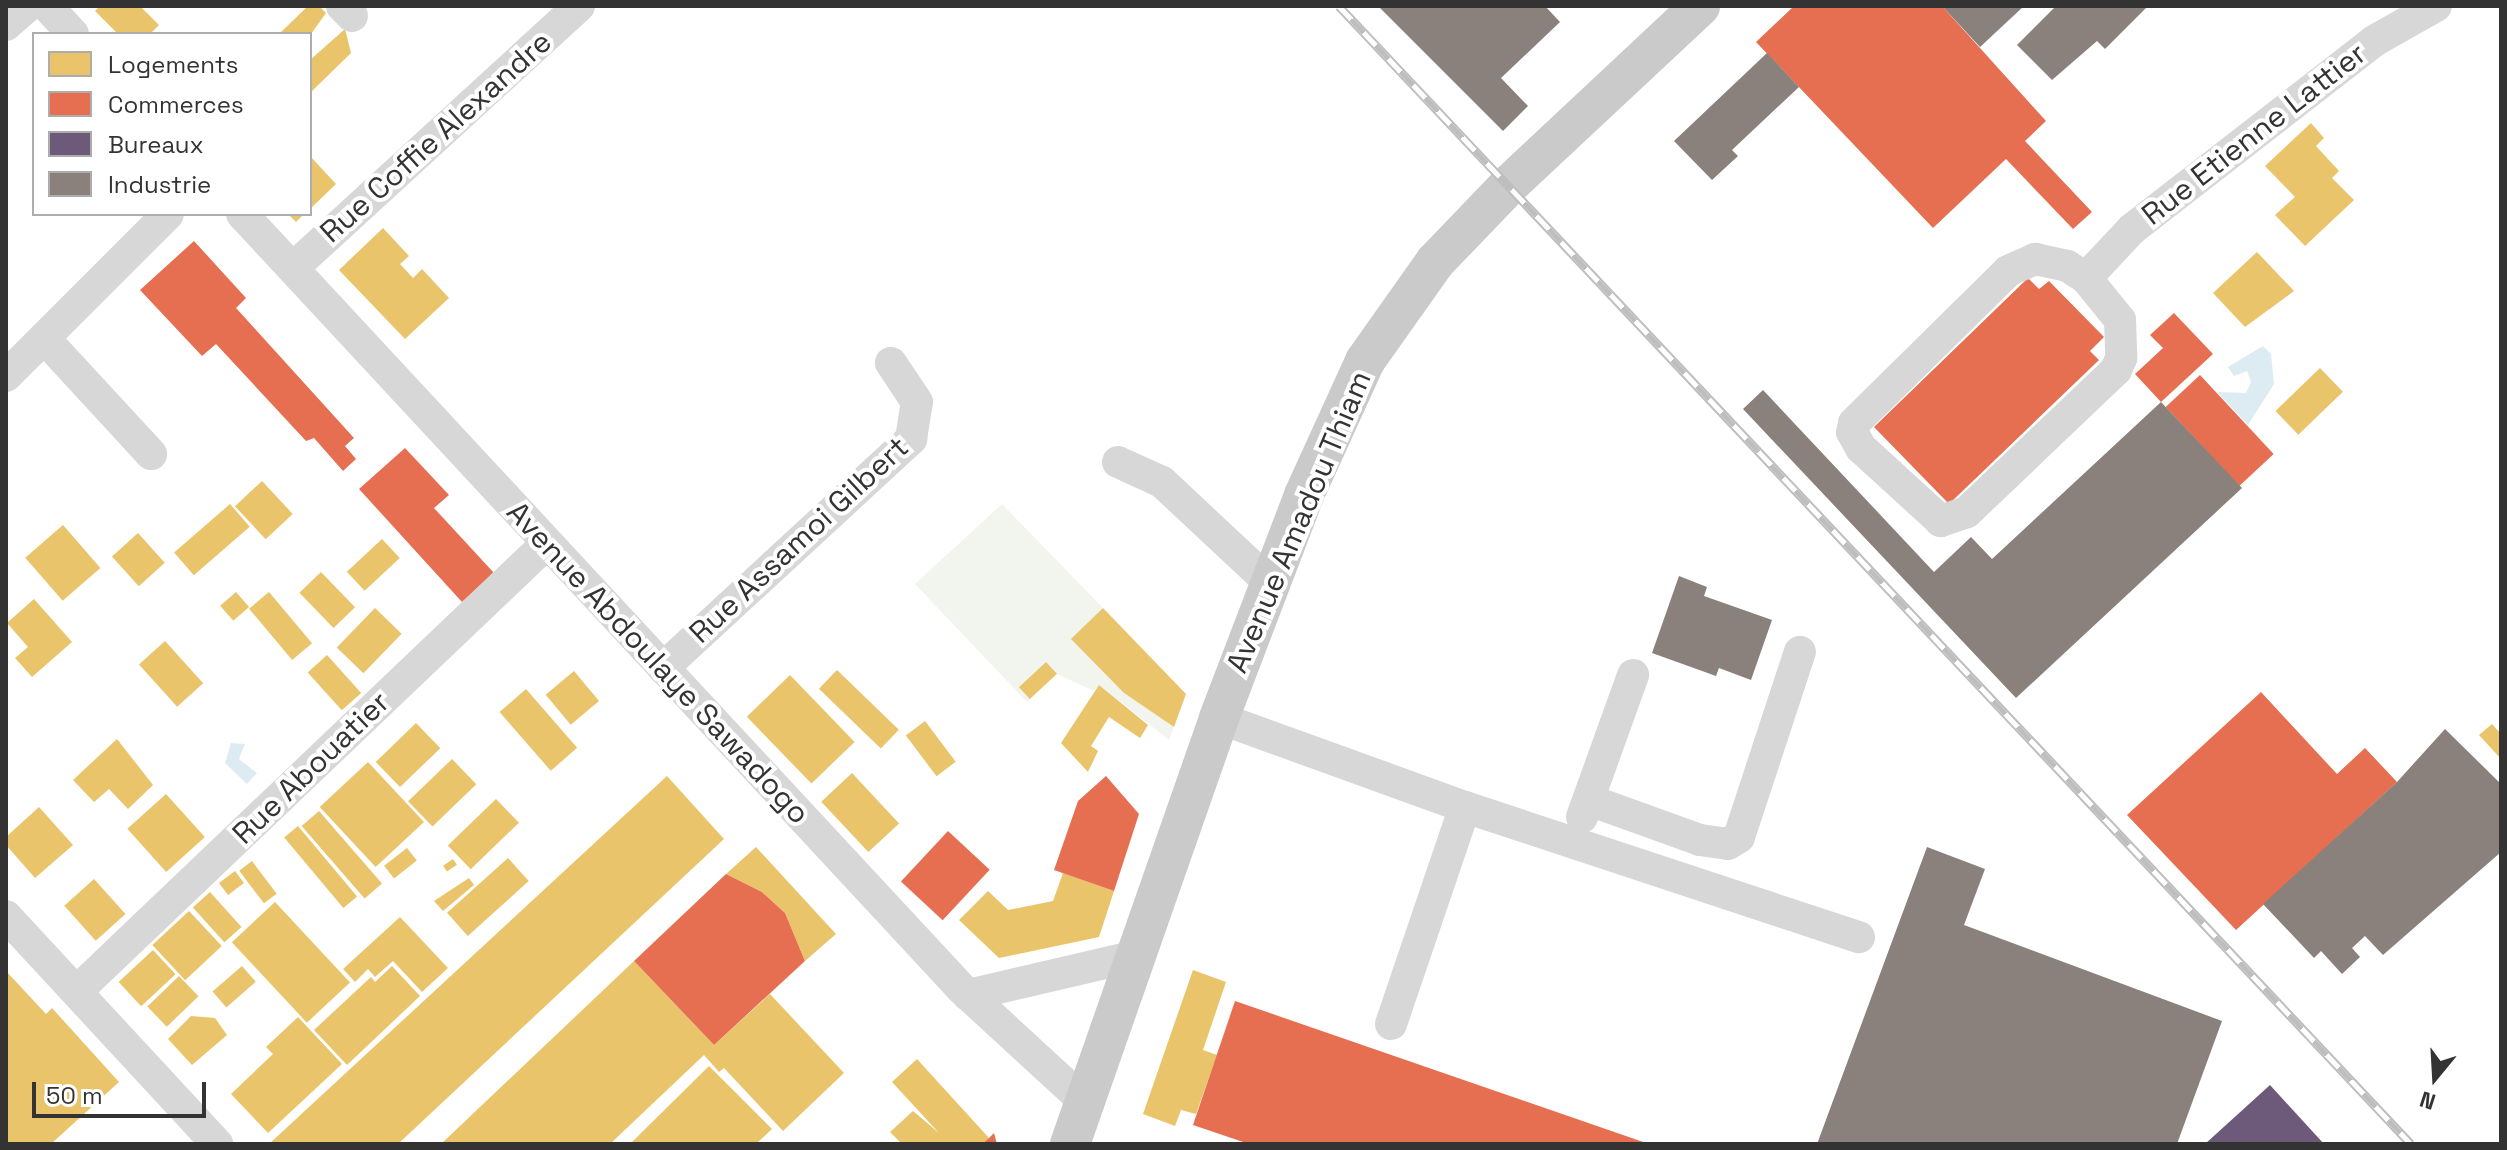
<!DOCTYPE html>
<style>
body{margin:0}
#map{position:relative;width:2507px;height:1150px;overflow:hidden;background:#fff;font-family:"Space Grotesk",sans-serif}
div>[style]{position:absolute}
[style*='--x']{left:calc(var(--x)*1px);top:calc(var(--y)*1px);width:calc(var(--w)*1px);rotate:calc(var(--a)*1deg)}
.green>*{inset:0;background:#f1f5ed}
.water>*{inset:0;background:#ddebf3}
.homes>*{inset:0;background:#e9c46a;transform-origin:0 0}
.shops>*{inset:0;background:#e76f51;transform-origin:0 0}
.offices>*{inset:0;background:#6d597a}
.industry>*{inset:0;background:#8a817c}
.minor>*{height:32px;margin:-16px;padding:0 16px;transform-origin:16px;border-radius:16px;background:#d7d7d7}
.major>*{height:40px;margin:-20px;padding:0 20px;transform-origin:20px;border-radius:20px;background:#cacaca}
.rail>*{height:9px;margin-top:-4.5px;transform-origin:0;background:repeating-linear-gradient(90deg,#fff 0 18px,#bebebe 0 36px);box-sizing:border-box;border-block:2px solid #bebebe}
span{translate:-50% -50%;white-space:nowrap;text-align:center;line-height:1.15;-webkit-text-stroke:8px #fff;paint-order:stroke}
.street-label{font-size:30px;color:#333}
.frame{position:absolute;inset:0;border:8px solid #333;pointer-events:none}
.legend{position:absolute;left:32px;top:32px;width:280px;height:184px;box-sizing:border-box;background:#fff;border:2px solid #adadad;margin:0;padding:10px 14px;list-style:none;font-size:24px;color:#333}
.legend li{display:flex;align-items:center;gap:16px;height:40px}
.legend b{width:40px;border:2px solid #adadad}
.north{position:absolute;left:2395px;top:1038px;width:80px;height:80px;-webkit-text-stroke:6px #fff;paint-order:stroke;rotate:198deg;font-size:22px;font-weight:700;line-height:32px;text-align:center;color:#333}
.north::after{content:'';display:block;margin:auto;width:28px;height:36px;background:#333;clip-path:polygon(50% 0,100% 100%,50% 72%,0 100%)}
.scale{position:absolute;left:32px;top:1082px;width:174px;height:36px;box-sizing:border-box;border:4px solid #333;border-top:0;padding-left:10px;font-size:24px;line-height:28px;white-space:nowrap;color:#333;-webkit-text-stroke:6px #fff;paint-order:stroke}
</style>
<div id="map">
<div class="green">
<div style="clip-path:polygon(1002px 504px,1103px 608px,1124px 693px,1174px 727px,1169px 740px,1099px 685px,1094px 691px,1057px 674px,1027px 702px,915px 584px)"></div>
</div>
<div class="water">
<div style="clip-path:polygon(2263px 346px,2271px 354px,2274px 384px,2248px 425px,2217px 392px,2246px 393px,2251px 382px,2247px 371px,2234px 376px,2228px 367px)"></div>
<div style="clip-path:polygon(231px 743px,245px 744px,239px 759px,257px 773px,247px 784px,225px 763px)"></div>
</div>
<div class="homes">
<div style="clip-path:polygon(100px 6px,140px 6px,159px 25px,150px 34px,118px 34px,95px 11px)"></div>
<div style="clip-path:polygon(308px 6px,319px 6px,326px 13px,311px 34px,279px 34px)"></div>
<div style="clip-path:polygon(345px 29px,351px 53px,310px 93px,310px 60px)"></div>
<div style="clip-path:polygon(2311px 123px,2324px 138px,2316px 146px,2339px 171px,2332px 178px,2354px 200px,2305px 246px,2275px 215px,2295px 197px,2265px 166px)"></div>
<div style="clip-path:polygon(310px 156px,336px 184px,310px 209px)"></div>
<div style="clip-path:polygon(288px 214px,304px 214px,296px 222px)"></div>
<div style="clip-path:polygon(383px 228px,409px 256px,400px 264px,413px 278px,422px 269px,449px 298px,405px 339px,339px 270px)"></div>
<div style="clip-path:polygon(2257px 252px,2294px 291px,2245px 327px,2213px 293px)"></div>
<div style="left:2320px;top:368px;width:33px;height:62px;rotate:46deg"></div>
<div style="left:262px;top:481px;width:45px;height:37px;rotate:47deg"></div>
<div style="left:230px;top:504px;width:30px;height:74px;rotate:49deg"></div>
<div style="left:63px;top:525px;width:57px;height:50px;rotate:49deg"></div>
<div style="left:138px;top:533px;width:40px;height:35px;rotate:48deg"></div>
<div style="left:382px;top:539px;width:26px;height:48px;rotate:47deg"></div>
<div style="left:321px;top:572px;width:49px;height:30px;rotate:46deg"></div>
<div style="left:236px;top:592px;width:20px;height:21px;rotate:49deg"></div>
<div style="left:269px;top:592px;width:67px;height:26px;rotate:50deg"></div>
<div style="clip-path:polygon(34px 599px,72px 642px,32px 677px,15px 658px,28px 647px,7px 623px)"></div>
<div style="left:375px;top:608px;width:37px;height:55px;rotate:44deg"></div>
<div style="clip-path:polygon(1103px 608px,1186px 694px,1174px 727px,1124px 693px,1071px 639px)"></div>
<div style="left:165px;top:641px;width:57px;height:35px;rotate:48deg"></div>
<div style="left:327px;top:655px;width:51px;height:26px;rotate:48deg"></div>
<div style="left:1046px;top:662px;width:16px;height:37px;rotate:47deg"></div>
<div style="left:837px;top:670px;width:86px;height:26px;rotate:44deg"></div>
<div style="left:574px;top:671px;width:39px;height:37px;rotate:50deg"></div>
<div style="left:790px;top:675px;width:93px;height:60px;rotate:46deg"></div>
<div style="clip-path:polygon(1099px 685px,1148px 725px,1140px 738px,1109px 717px,1091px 746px,1098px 751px,1088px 772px,1061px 743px)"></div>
<div style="left:526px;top:689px;width:78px;height:35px;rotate:49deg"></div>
<div style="left:925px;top:721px;width:51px;height:24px;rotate:53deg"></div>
<div style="left:416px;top:723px;width:35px;height:56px;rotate:46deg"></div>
<div style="clip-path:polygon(2492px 724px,2501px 734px,2501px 759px,2479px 735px)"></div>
<div style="clip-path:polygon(117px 739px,153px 785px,128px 809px,109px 789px,94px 802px,73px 780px)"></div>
<div style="left:452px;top:759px;width:35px;height:61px;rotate:46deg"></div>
<div style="left:368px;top:762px;width:82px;height:66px;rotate:47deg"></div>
<div style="left:852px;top:773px;width:69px;height:42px;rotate:47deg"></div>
<div style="clip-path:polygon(667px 776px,724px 839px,398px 1144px,269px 1144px)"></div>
<div style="left:166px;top:794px;width:58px;height:52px;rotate:48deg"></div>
<div style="left:496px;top:799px;width:33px;height:67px;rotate:46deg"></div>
<div style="clip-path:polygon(39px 807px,73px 845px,35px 878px,6px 845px,6px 837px)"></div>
<div style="left:319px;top:811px;width:96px;height:23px;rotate:49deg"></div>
<div style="left:298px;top:826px;width:92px;height:18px;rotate:50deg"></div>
<div style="clip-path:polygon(756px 847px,836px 934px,805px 961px,785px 913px,762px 892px,726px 874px)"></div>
<div style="left:407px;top:848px;width:16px;height:29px;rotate:52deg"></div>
<div style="left:508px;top:858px;width:31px;height:82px;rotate:48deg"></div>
<div style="left:453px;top:859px;width:7px;height:12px;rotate:56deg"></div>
<div style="left:252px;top:861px;width:41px;height:16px;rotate:53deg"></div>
<div style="left:235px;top:871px;width:15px;height:20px;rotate:53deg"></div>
<div style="clip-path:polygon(1063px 873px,1114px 891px,1099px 937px,999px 958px,959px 920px,988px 891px,1008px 910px,1053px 901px)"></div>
<div style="clip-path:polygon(469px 878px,474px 885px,443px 911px,434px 901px)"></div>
<div style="left:94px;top:879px;width:47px;height:40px;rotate:48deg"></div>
<div style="left:210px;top:892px;width:47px;height:23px;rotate:48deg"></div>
<div style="left:275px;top:902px;width:110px;height:59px;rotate:47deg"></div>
<div style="left:189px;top:911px;width:48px;height:50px;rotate:47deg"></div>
<div style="clip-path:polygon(400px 917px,448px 968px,422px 992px,393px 961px,375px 977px,368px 969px,355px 982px,343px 969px)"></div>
<div style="left:153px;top:950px;width:33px;height:47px;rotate:47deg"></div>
<div style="clip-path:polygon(634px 961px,714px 1045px,770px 994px,844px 1073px,783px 1131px,724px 1068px,719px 1072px,704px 1055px,610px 1144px,441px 1144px)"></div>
<div style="left:242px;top:966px;width:21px;height:39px;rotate:49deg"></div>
<div style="clip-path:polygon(392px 966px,420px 996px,347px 1065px,314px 1030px,371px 977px,375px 982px)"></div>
<div style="clip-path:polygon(1193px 970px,1226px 982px,1203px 1050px,1217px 1055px,1196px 1114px,1181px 1110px,1175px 1126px,1143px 1114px)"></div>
<div style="clip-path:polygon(6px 971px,46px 1014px,52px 1008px,119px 1082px,51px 1144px,6px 1144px)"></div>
<div style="left:179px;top:976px;width:28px;height:44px;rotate:46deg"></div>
<div style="clip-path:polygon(191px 1016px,215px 1018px,227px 1035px,192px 1065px,168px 1039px)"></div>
<div style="clip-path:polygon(298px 1017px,342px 1064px,268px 1133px,231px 1094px,273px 1054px,266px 1047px)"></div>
<div style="clip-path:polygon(917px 1059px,989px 1138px,982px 1144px,902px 1144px,890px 1132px,913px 1111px,939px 1133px,892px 1082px)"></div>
<div style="clip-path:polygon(709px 1066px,772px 1129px,756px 1144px,630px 1144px)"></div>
</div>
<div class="shops">
<div style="clip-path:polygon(1794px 6px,1942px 6px,2046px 121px,2025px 141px,2092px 212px,2073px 229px,2006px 159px,1933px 228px,1756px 42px)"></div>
<div style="clip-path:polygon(194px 241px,246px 298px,236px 308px,354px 438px,345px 446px,356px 459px,343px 471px,314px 438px,306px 441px,216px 344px,202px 356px,140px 290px)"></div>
<div style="clip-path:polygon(2028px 278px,2039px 289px,2049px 281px,2104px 337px,2090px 351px,2099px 360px,1949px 504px,1874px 427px)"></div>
<div style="clip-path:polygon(2174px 313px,2213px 354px,2161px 402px,2135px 374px,2163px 348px,2150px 335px)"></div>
<div style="left:2200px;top:375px;width:108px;height:47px;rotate:47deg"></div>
<div style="clip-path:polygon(405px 448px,449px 495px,434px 508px,494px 573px,462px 602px,359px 489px)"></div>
<div style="clip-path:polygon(2261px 692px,2337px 774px,2365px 748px,2397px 782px,2236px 930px,2127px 815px)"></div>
<div style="clip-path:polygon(1106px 776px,1139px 814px,1114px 891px,1054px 870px,1078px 801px)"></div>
<div style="left:948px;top:831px;width:57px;height:69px;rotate:43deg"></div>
<div style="clip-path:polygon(726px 874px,762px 892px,785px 913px,805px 961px,714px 1045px,634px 961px)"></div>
<div style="clip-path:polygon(1235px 1001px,1649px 1144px,1249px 1144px,1193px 1125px)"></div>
<div style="clip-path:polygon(994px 1133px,997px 1144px,982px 1144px,989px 1138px)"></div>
</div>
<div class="offices">
<div style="clip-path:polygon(2270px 1085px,2324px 1144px,2205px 1144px)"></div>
</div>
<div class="industry">
<div style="clip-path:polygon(1378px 6px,1545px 6px,1560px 22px,1501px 78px,1528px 106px,1503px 131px)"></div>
<div style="clip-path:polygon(1942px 6px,2024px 6px,1980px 47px)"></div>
<div style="clip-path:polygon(2056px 6px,2148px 6px,2105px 49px,2097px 41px,2052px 80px,2017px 45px)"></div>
<div style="clip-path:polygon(1767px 53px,1799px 87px,1732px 150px,1738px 156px,1712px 180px,1674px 141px)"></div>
<div style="clip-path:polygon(1763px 390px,1934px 572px,1971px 537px,1992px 559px,2161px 402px,2242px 488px,2016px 698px,1743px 409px)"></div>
<div style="clip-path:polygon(1679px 576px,1707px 587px,1704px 596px,1772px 620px,1751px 680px,1719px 668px,1716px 676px,1652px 653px)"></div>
<div style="clip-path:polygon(2445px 729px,2501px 784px,2501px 852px,2383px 955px,2365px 936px,2352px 948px,2360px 957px,2342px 974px,2321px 951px,2314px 958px,2263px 904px,2397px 782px)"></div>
<div style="clip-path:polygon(1927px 847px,1985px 869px,1964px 925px,2222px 1021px,2177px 1144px,1817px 1144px)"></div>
</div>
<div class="minor">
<div style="--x:47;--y:6;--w:38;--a:47"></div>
<div style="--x:342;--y:6;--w:14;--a:45"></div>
<div style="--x:6;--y:25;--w:29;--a:-41"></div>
<div style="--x:242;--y:214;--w:1058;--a:47.11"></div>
<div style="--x:962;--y:989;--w:167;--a:42.6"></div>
<div style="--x:2035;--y:259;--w:33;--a:12"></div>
<div style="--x:2067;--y:266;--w:22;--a:32"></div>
<div style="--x:2086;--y:278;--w:54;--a:51"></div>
<div style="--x:2120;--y:320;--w:38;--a:88"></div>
<div style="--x:2121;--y:358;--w:13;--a:113"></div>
<div style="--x:2116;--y:370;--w:206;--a:136.4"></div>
<div style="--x:1967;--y:512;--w:28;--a:161"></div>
<div style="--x:1941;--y:521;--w:108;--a:-137.6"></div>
<div style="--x:1861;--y:448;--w:18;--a:-119"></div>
<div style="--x:1852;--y:432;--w:9;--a:-77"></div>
<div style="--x:1854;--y:423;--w:216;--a:-44.6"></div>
<div style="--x:2008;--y:271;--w:30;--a:-24"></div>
<div style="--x:293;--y:268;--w:388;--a:-42.5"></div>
<div style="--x:2086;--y:278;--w:67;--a:-46.8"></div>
<div style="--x:2132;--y:229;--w:306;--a:-37.8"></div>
<div style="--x:2374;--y:41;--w:71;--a:-29.4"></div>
<div style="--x:44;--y:338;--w:158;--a:47.3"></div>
<div style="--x:6;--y:376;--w:229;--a:-45"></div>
<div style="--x:1118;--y:462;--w:48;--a:24.4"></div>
<div style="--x:1162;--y:482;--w:148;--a:43.1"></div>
<div style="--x:663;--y:668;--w:338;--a:-42.7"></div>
<div style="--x:911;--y:439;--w:37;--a:-81"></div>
<div style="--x:917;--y:402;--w:47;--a:-123.7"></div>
<div style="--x:1219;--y:718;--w:262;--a:19.9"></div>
<div style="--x:1465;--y:807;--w:415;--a:18.3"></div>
<div style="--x:1589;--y:800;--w:118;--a:19.8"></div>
<div style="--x:1700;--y:840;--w:28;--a:8"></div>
<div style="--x:1728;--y:844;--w:13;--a:-32"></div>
<div style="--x:1739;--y:837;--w:195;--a:-71.8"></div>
<div style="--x:1582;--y:817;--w:151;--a:-70.2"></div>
<div style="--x:6;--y:916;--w:311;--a:47.2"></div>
<div style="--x:77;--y:991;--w:648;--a:-43.62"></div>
<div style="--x:968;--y:995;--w:172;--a:-13.1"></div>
<div style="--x:1391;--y:1024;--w:229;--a:-71.2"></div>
</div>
<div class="major">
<div style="--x:1070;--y:1144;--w:451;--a:-70.7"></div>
<div style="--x:1219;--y:718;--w:239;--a:-69.1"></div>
<div style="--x:1304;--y:495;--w:147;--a:-65.5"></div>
<div style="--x:1365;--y:361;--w:121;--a:-54.7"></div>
<div style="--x:1435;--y:262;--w:110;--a:-46.1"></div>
<div style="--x:1511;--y:183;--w:259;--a:-43.1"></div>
</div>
<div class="rail">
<div style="--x:1339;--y:6;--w:1563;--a:46.71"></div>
</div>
<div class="street-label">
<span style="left:2254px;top:134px;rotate:-38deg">Rue Etienne Lattier</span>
<span style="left:436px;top:137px;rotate:-42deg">Rue Coffie Alexandre</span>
<span style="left:1299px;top:522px;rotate:-67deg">Avenue Amadou Thiam</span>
<span style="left:799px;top:540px;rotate:-43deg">Rue Assamoi Gilbert</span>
<span style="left:658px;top:663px;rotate:47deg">Avenue Abdoulaye Sawadogo</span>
<span style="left:311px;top:768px;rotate:-44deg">Rue Abouatier</span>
</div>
<div class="frame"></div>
<ul class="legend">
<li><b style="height:22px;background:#e9c46a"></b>Logements</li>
<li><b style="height:22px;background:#e76f51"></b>Commerces</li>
<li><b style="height:22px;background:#6d597a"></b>Bureaux</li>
<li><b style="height:22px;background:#8a817c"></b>Industrie</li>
</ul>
<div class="north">N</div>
<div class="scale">50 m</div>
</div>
